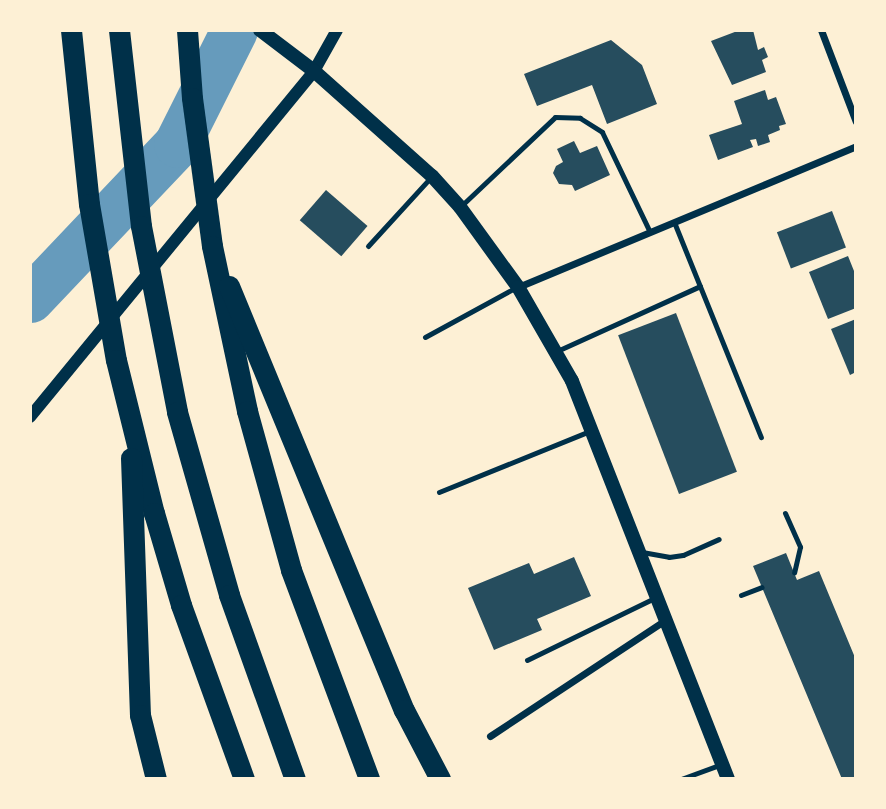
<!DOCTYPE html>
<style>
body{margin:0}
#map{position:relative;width:886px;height:809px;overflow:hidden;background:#fdf0d5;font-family:Commissioner,sans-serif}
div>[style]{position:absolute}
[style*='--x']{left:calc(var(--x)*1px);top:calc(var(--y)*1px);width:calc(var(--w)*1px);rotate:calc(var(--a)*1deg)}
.river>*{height:47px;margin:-23.5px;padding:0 23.5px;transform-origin:23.5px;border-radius:23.5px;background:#669bbc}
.building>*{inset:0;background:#264d5e;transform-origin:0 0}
.service>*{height:5px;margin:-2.5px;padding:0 2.5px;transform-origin:2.5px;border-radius:2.5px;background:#003049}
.minor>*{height:7px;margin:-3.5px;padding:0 3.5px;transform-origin:3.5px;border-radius:3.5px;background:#003049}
.tertiary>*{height:12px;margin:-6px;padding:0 6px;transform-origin:6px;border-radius:6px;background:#003049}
.secondary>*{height:14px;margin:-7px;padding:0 7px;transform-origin:7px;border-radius:7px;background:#003049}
.motorway>*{height:21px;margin:-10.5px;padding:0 10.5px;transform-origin:10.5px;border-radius:10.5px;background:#003049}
span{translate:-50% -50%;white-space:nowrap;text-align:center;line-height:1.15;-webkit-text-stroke:7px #fdf0d5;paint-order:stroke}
.frame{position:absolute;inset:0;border:32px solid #fdf0d5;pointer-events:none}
</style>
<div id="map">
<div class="river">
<div style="--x:30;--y:299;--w:214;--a:-46.5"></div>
<div style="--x:177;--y:144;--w:127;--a:-63.4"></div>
</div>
<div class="building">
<div style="clip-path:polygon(740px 30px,753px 30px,758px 50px,764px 47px,768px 57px,762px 60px,766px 72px,732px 85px,711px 41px)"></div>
<div style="clip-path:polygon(611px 40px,642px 65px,657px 104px,607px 124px,592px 85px,537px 106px,524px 74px)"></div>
<div style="clip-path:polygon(765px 90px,768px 100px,776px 97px,786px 124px,779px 126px,780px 130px,768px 135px,770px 142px,758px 146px,756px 139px,750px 140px,753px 147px,718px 160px,709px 135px,742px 124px,734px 101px)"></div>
<div style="clip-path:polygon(574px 141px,580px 153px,597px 146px,610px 175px,575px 191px,572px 185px,559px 184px,553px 173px,556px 166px,563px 162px,557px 149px)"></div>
<div style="left:326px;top:190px;width:55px;height:40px;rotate:41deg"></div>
<div style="left:832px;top:211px;width:39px;height:59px;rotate:69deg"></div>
<div style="clip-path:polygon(848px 256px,856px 276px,856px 308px,828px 319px,809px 272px)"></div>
<div style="left:676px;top:313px;width:170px;height:62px;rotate:69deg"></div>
<div style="clip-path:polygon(856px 319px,856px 372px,850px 375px,831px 329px)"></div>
<div style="clip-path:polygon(786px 553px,797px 580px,819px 571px,856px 660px,856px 779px,842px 779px,753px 566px)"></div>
<div style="clip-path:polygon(574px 557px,591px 596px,537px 619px,542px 630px,494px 650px,468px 588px,529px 563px,534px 574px)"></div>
</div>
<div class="service">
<div style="--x:461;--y:206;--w:129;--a:-43.4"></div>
<div style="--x:555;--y:117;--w:25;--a:2"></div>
<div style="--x:580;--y:118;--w:26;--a:32"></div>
<div style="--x:602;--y:132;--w:111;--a:64.4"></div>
<div style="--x:674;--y:222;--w:232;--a:68"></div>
<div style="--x:368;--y:246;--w:92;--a:-47.6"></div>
<div style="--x:425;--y:337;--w:102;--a:-28.6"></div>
<div style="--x:557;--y:351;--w:157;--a:-24.4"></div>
<div style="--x:439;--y:492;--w:163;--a:-22"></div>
<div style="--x:785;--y:513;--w:37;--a:66"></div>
<div style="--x:800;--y:547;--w:26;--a:103"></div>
<div style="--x:642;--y:552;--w:27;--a:10"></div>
<div style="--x:669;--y:557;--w:14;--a:-8"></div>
<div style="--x:683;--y:555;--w:39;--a:-24"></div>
<div style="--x:741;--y:595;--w:22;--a:-21"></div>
<div style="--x:527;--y:660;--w:144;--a:-25.9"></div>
<div style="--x:681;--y:779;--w:44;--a:-20.1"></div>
</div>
<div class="minor">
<div style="--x:821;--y:30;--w:98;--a:69.2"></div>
<div style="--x:518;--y:287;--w:366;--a:-22.6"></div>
<div style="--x:490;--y:736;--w:210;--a:-33.5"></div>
</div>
<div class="tertiary">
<div style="--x:30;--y:417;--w:448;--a:-50.6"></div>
<div style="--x:314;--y:71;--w:47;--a:-60.7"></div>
</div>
<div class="secondary">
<div style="--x:260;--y:30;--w:68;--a:37.2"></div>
<div style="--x:314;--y:71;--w:158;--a:41.7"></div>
<div style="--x:432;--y:176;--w:42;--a:47.9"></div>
<div style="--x:460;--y:207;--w:99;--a:54.1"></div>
<div style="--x:518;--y:287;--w:108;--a:60.1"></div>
<div style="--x:572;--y:381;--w:427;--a:68.6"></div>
</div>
<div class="motorway">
<div style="--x:71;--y:30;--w:175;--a:84.1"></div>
<div style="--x:89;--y:204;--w:158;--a:80.2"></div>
<div style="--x:116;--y:360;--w:158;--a:76.1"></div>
<div style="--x:154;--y:513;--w:96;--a:73.6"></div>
<div style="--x:181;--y:605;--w:185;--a:70.1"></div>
<div style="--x:119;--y:30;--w:197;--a:83.6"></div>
<div style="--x:141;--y:226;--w:189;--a:79"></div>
<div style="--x:177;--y:412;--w:190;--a:74.1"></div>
<div style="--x:229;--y:595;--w:195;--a:70.3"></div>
<div style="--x:187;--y:30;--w:68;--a:85.8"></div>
<div style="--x:192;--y:98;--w:149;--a:82.3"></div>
<div style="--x:212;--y:246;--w:169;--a:78"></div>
<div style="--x:247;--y:411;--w:165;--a:74.5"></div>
<div style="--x:291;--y:570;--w:223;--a:69.5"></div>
<div style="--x:229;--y:286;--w:459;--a:67.6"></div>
<div style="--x:404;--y:710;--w:78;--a:62.4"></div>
<div style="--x:131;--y:458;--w:257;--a:88"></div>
<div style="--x:140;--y:715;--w:66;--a:76"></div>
</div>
<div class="frame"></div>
</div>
